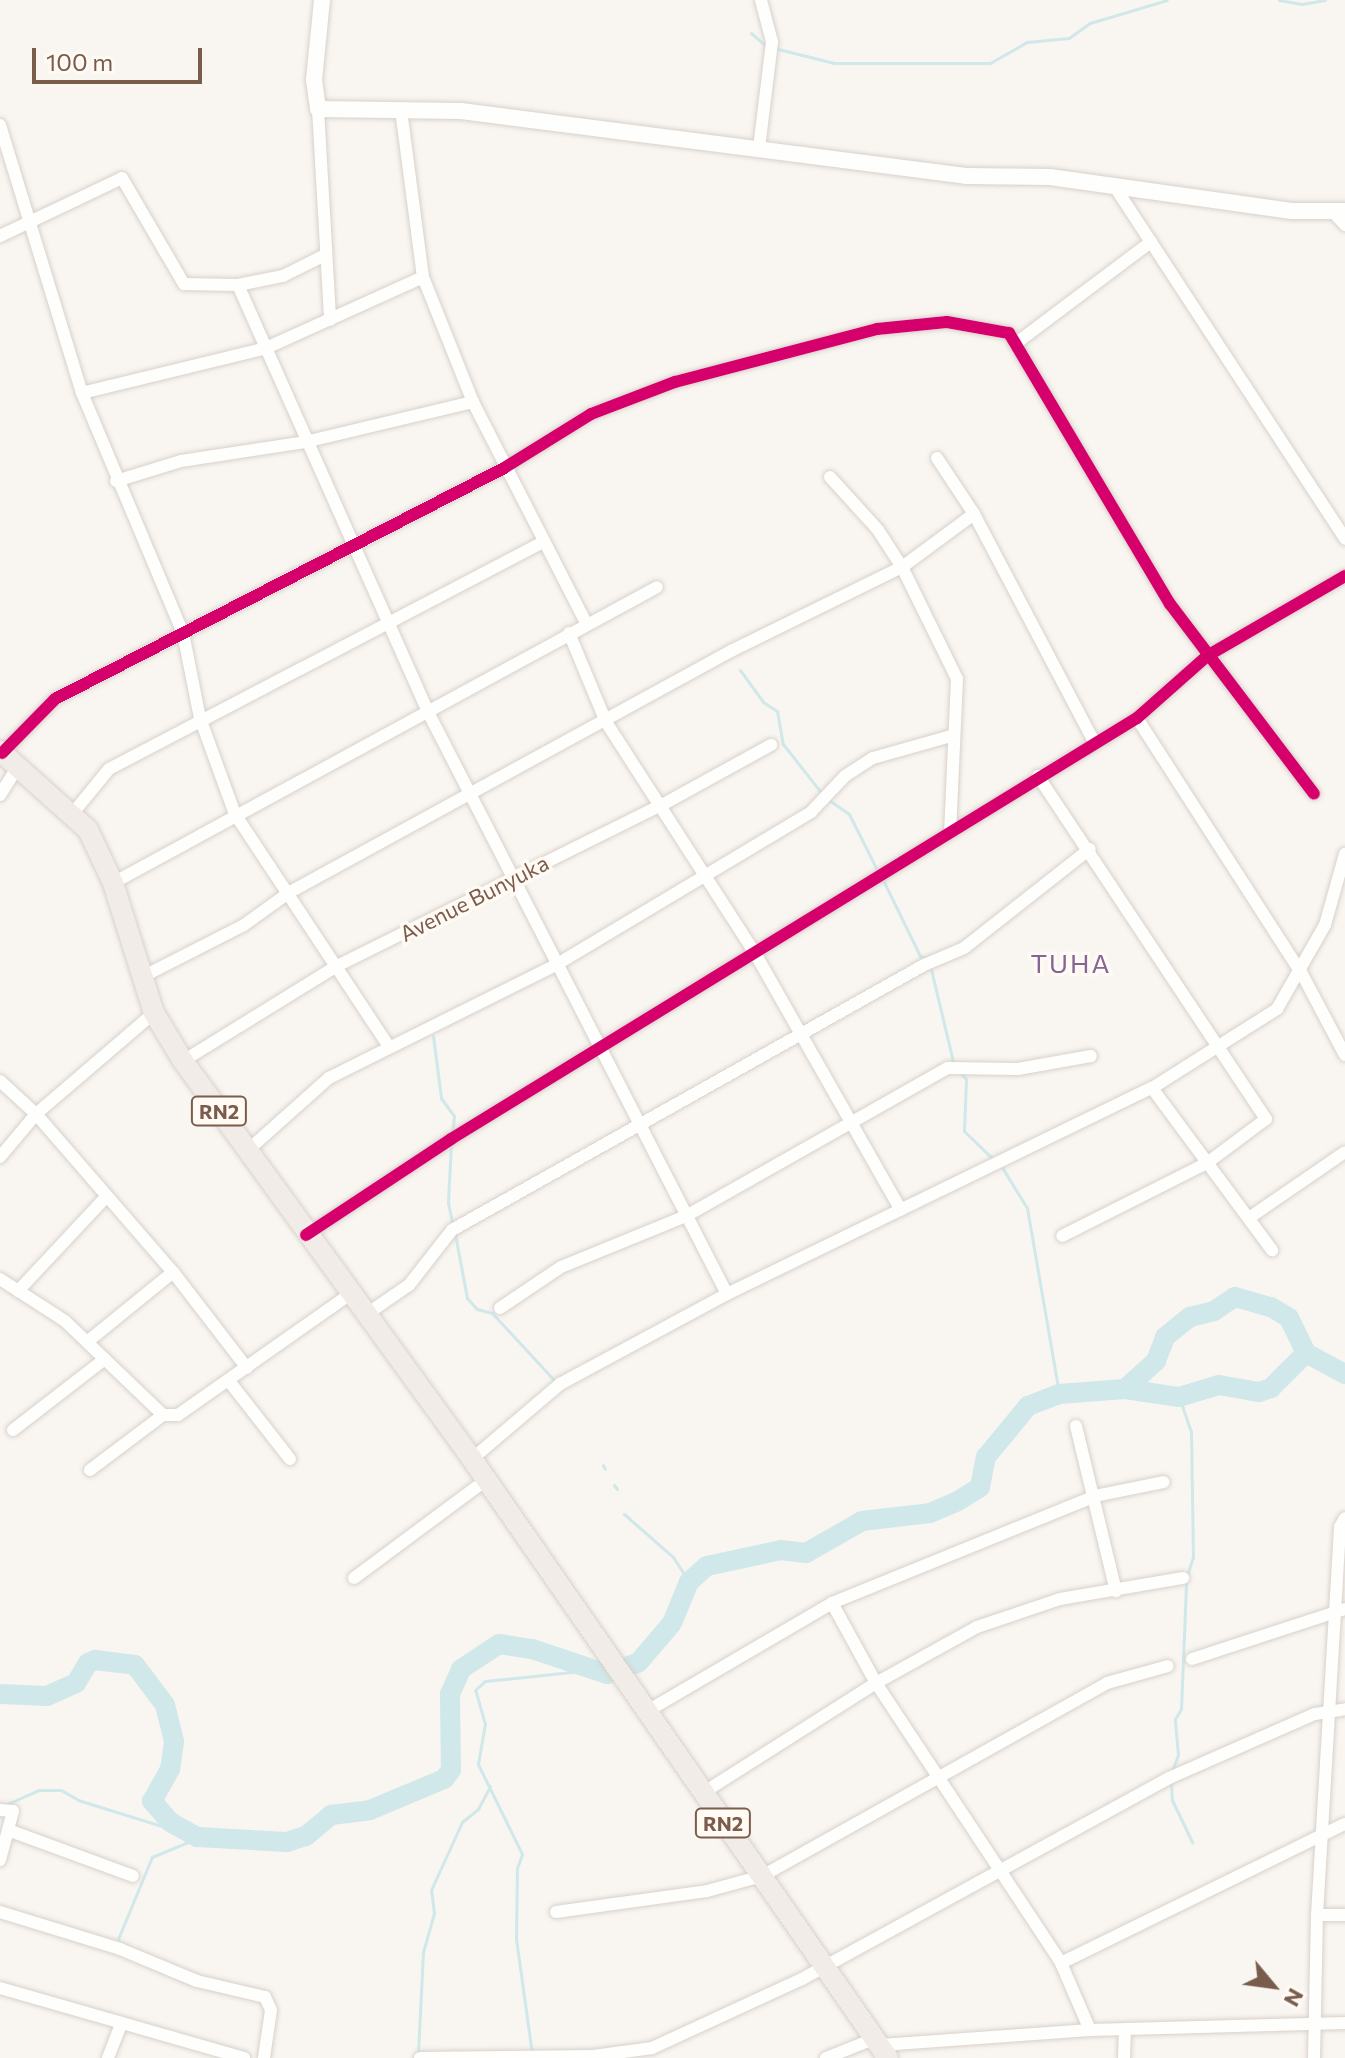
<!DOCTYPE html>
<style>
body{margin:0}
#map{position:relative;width:1345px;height:2058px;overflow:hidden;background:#f9f5f0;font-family:Commissioner,sans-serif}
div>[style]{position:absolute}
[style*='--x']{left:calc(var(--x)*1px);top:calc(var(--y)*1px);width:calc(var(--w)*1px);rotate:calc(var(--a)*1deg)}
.stream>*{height:3px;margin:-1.5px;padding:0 1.5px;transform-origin:1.5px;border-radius:1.5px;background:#d0e8ea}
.river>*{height:20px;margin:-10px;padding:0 10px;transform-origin:10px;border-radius:10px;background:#d0e8ea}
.roads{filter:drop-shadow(0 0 2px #d7d1cb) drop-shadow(0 0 2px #d7d1cb)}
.minor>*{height:12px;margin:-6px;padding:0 6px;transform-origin:6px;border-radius:6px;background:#fefefd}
.tertiary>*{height:16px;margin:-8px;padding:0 8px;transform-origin:8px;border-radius:8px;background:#fefefd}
.trunk>*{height:20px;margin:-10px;padding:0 10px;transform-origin:10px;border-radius:10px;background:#f2ece8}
.cycleway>*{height:12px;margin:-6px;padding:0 6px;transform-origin:6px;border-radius:6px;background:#d6006c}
span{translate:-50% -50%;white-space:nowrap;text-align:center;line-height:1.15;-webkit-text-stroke:7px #fffaf3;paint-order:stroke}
.shield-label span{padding:2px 6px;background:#fffaf3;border:2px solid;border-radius:6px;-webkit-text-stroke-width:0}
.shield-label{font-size:20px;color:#7a5c4d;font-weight:700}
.street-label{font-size:22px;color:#7a5c4d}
.quarter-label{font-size:26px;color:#846695;letter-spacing:2px}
.north{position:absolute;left:1233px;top:1946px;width:80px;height:80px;-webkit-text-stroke:6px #fffaf3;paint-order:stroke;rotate:119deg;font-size:22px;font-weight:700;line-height:32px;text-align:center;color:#7a5c4d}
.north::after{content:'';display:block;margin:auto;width:28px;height:36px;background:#7a5c4d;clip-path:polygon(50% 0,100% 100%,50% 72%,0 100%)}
.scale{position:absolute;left:32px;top:48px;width:170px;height:36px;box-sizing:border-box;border:4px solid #7a5c4d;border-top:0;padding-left:10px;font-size:24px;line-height:28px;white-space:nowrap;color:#7a5c4d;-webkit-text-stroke:6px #fffaf3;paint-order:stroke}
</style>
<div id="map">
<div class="stream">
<div style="--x:1279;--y:0;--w:23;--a:10"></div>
<div style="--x:1302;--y:4;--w:23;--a:-10"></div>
<div style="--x:751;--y:33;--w:20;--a:41"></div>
<div style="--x:774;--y:48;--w:62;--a:14"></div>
<div style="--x:834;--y:63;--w:156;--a:0"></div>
<div style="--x:990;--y:63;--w:43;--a:-29.6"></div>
<div style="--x:1027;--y:42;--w:42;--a:-5.4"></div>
<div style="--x:1069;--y:38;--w:26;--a:-36"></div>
<div style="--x:1090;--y:23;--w:80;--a:-16.6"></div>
<div style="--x:740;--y:670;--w:39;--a:54"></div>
<div style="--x:763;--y:702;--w:17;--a:33"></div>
<div style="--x:777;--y:711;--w:34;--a:80"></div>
<div style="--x:783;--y:744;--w:65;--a:51.9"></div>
<div style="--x:829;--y:800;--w:24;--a:35"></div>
<div style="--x:849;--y:814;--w:67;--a:63.4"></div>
<div style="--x:883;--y:880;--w:85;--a:64"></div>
<div style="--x:920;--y:956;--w:8;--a:14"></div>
<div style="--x:930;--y:965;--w:104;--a:76.6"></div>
<div style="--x:433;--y:1036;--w:63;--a:82.6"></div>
<div style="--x:441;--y:1098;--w:22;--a:54"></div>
<div style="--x:454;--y:1116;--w:19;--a:96"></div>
<div style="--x:959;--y:1071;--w:11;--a:49"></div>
<div style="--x:966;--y:1079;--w:52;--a:92.2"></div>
<div style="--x:964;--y:1131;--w:42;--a:44"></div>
<div style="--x:451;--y:1143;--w:60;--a:92.9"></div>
<div style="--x:448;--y:1203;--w:25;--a:78"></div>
<div style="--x:1000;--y:1164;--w:52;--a:58.5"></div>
<div style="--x:1027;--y:1208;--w:189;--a:80.2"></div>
<div style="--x:455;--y:1234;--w:65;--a:79.4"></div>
<div style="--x:467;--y:1298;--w:15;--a:48"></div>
<div style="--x:477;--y:1309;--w:16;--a:15"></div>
<div style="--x:492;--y:1313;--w:91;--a:47.2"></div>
<div style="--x:1179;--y:1397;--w:36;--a:71"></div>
<div style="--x:1191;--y:1431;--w:126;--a:89.1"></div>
<div style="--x:1193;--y:1557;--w:19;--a:108"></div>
<div style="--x:603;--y:1465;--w:4;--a:63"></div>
<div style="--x:614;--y:1485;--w:5;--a:53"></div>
<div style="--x:624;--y:1514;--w:65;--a:41.3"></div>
<div style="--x:673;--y:1557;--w:30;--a:57"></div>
<div style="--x:1171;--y:1774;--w:20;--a:-70"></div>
<div style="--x:1178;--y:1755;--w:36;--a:-95"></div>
<div style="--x:1175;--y:1719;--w:12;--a:-59"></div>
<div style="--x:1181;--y:1709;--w:127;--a:-87.7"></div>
<div style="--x:1171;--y:1782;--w:18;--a:87"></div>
<div style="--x:1172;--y:1800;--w:47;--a:64.5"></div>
<div style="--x:5;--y:1805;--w:36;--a:-24"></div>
<div style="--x:38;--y:1790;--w:23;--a:0"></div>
<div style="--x:61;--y:1790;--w:20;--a:30"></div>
<div style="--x:78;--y:1800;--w:125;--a:17.3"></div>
<div style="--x:118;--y:1939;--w:89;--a:-67.5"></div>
<div style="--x:152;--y:1857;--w:47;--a:-22.7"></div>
<div style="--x:418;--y:2054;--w:102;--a:-87.2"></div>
<div style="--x:423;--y:1952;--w:41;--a:-74.2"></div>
<div style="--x:434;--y:1913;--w:23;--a:-97"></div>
<div style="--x:431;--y:1890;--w:75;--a:-65.5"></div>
<div style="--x:462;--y:1822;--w:21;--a:-39"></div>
<div style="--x:478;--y:1809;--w:26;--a:-62"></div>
<div style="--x:532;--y:2054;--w:116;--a:-97.9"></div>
<div style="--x:516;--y:1939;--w:71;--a:-89.2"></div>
<div style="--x:517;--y:1868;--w:15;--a:-70"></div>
<div style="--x:522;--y:1854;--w:100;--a:-116.1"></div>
<div style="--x:478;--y:1764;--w:41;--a:-80.1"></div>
<div style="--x:485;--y:1724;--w:35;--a:-106"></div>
<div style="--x:475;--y:1690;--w:13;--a:-42"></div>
<div style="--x:485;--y:1681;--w:106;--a:-6"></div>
</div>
<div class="river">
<div style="--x:1125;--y:1389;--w:55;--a:8.4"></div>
<div style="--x:1179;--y:1397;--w:42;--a:-16.7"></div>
<div style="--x:1219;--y:1385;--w:41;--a:9.9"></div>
<div style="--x:1259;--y:1392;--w:13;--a:-18"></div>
<div style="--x:1271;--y:1388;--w:49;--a:-45"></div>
<div style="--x:0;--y:1694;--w:47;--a:2.4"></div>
<div style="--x:47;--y:1696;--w:32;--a:-24"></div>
<div style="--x:76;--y:1683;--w:23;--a:-59"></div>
<div style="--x:88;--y:1663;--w:8;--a:-23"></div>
<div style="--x:95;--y:1660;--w:40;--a:7.1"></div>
<div style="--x:135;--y:1665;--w:50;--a:53.1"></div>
<div style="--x:165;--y:1705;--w:38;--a:76"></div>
<div style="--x:174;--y:1742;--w:27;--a:98"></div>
<div style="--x:170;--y:1769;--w:37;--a:119"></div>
<div style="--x:152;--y:1801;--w:28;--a:49"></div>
<div style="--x:170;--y:1822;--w:31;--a:29"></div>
<div style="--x:197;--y:1837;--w:90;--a:3.2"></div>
<div style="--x:287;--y:1842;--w:20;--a:-18"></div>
<div style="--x:306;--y:1836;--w:33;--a:-40"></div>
<div style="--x:331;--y:1815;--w:39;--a:-7"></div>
<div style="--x:370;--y:1810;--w:80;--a:-22.7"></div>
<div style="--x:444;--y:1779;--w:11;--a:-52"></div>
<div style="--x:451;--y:1770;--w:76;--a:-90.8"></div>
<div style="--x:450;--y:1694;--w:27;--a:-66"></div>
<div style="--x:461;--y:1669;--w:45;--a:-33.3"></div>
<div style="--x:499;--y:1644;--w:33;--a:9"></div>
<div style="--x:532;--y:1649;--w:79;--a:18.4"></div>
<div style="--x:607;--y:1674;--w:33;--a:-20"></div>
<div style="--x:638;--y:1663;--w:52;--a:-49.6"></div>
<div style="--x:672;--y:1623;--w:44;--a:-67.5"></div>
<div style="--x:689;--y:1582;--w:24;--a:-42"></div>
<div style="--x:707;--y:1566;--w:76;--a:-12.2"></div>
<div style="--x:781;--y:1550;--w:25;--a:7"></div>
<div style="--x:806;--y:1553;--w:64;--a:-29.7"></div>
<div style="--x:862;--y:1521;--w:68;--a:-6.7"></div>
<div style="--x:930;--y:1513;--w:30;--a:-23"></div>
<div style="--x:958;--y:1501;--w:26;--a:-32"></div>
<div style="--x:980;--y:1487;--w:31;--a:-79"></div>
<div style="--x:986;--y:1457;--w:66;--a:-50.5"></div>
<div style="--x:1028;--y:1406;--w:33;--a:-21"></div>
<div style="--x:1059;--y:1394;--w:66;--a:-4.3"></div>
<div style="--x:1125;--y:1389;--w:42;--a:-42.1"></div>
<div style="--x:1156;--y:1361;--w:26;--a:-69"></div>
<div style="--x:1165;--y:1337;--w:32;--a:-39"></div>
<div style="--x:1190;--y:1317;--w:25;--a:-14"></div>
<div style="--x:1214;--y:1311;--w:25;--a:-34"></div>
<div style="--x:1235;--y:1297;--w:37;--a:16"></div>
<div style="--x:1271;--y:1307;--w:21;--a:31"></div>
<div style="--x:1289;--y:1318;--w:39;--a:64"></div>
<div style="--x:1306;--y:1353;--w:44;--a:28.3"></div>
</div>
<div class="roads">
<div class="minor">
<div style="--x:318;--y:109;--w:211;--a:86.7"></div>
<div style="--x:401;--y:110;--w:168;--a:82.5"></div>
<div style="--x:423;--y:277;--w:135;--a:68.2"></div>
<div style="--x:473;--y:402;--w:248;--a:62.9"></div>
<div style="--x:0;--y:125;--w:280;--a:73"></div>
<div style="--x:82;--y:393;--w:260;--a:67.2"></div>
<div style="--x:183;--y:633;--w:87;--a:78.7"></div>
<div style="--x:200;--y:718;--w:102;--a:70"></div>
<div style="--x:235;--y:814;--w:277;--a:56.5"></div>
<div style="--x:759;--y:148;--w:107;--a:-83"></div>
<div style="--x:772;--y:42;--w:43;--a:-104.7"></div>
<div style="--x:1113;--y:184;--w:424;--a:56.8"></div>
<div style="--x:1333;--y:212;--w:18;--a:47"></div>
<div style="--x:0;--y:236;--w:135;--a:-25.4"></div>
<div style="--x:122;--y:178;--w:123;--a:59.7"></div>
<div style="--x:184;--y:284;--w:54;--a:1.1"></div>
<div style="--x:238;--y:285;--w:46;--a:-11.3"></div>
<div style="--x:283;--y:276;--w:45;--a:-26.6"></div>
<div style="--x:238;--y:285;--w:467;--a:66"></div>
<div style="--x:428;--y:712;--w:654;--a:62.81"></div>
<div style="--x:1015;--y:344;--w:170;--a:-36.9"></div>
<div style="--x:82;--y:393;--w:189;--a:-13.7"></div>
<div style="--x:266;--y:348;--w:172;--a:-24.3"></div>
<div style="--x:937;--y:458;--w:67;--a:56.5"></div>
<div style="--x:974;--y:514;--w:258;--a:62.2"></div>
<div style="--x:830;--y:477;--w:72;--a:47.8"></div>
<div style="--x:878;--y:530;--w:44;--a:57"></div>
<div style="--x:902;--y:567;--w:125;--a:63.8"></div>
<div style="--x:957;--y:679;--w:153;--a:92.6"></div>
<div style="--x:116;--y:481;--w:68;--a:-17.1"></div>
<div style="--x:181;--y:461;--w:125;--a:-8.7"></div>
<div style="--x:305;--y:442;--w:173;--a:-13.4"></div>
<div style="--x:569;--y:633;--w:96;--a:67.4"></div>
<div style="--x:606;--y:722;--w:277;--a:57.2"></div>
<div style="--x:756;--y:955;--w:293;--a:60.4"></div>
<div style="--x:1137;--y:718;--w:302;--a:57.2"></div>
<div style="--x:1301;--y:972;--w:94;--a:62.1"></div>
<div style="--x:2;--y:753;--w:76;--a:-45.5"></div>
<div style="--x:55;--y:699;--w:505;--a:-27.22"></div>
<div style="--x:504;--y:468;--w:102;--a:-31.8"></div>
<div style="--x:591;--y:414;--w:90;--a:-20.9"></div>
<div style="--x:675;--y:382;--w:209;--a:-14.7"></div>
<div style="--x:877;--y:329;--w:70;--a:-5.7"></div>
<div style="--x:947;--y:322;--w:63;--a:10.1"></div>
<div style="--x:1009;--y:333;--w:315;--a:59.3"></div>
<div style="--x:1170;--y:604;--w:238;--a:52.8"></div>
<div style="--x:1038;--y:776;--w:412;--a:56.4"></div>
<div style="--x:1266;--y:1119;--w:74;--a:143.3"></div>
<div style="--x:1207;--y:1163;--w:162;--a:153.3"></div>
<div style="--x:0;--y:795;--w:36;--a:-58"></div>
<div style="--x:73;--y:813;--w:57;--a:-50.7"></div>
<div style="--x:109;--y:769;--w:491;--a:-27.6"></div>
<div style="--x:113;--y:883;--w:619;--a:-28.55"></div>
<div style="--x:142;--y:977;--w:114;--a:-27"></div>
<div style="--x:244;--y:925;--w:57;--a:-35.7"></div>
<div style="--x:290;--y:892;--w:503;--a:-28.66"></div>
<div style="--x:731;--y:651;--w:191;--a:-26.2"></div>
<div style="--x:902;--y:567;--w:89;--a:-36.4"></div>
<div style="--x:183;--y:1061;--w:181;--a:-31.7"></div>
<div style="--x:337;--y:966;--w:360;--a:-26.4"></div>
<div style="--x:660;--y:806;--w:127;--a:-28.8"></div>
<div style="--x:0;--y:1081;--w:49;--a:42.5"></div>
<div style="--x:36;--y:1114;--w:209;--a:49.1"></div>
<div style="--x:173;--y:1272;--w:121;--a:52.4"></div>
<div style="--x:1152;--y:1088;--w:202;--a:53.5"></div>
<div style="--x:247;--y:1151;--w:110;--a:-41.7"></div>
<div style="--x:329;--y:1078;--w:251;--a:-26.5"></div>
<div style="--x:554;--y:966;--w:300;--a:-30.9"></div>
<div style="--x:811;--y:812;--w:50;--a:-46.6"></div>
<div style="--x:845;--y:776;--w:33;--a:-33"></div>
<div style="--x:873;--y:758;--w:81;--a:-15.8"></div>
<div style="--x:0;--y:1157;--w:56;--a:-50.1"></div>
<div style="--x:36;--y:1114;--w:155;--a:-40.6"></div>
<div style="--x:1249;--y:1218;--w:116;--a:-34.5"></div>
<div style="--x:306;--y:1235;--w:174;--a:-33.5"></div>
<div style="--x:451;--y:1139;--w:805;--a:-31.54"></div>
<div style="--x:1137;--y:718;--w:94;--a:-41.5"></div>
<div style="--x:1207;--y:656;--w:160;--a:-30.1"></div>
<div style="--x:0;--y:1279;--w:77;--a:32.9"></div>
<div style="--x:65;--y:1321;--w:136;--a:43.8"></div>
<div style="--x:163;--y:1415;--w:15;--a:0"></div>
<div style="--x:178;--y:1415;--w:209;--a:-35.1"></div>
<div style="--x:18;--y:1291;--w:130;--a:-46.9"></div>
<div style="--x:500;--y:1308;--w:73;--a:-33.9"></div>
<div style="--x:561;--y:1267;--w:135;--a:-22.2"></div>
<div style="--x:686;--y:1216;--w:301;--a:-29.5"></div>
<div style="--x:948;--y:1068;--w:70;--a:0.8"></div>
<div style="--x:1018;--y:1069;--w:74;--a:-10.1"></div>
<div style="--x:364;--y:1316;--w:55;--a:-34.6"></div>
<div style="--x:409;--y:1285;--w:70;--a:-52"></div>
<div style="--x:452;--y:1230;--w:541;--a:-29.31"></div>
<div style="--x:924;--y:965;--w:43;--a:-23"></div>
<div style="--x:964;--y:948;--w:160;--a:-38.2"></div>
<div style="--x:87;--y:1342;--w:111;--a:-39.1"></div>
<div style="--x:229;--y:1381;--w:99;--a:52"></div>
<div style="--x:1076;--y:1426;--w:170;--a:76.4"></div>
<div style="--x:13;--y:1430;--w:116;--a:-37.7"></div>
<div style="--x:472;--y:1459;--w:116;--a:-40.4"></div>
<div style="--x:560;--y:1384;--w:190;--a:-28.3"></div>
<div style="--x:727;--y:1294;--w:472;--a:-25.9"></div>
<div style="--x:1152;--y:1088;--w:148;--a:-32.3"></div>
<div style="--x:1277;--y:1009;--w:97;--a:-60.3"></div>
<div style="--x:1325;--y:925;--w:74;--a:-74.3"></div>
<div style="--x:90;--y:1470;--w:91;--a:-37"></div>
<div style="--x:354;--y:1578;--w:164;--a:-36.6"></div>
<div style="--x:832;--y:1603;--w:91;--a:61.2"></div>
<div style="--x:876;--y:1683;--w:336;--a:56.5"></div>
<div style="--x:1061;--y:1963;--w:73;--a:66.6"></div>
<div style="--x:1192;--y:1659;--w:161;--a:-18.1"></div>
<div style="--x:644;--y:1713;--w:218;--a:-30.3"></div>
<div style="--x:832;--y:1603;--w:284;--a:-22.1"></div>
<div style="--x:1095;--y:1496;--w:70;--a:-11.5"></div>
<div style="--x:701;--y:1794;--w:207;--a:-32.4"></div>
<div style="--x:876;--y:1683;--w:115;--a:-29"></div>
<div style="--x:977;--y:1627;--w:88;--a:-18.6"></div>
<div style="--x:1060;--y:1599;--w:125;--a:-9.7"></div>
<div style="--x:0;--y:1810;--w:13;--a:4"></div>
<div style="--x:13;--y:1811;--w:51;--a:104.9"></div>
<div style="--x:8;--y:1830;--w:133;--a:20.2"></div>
<div style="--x:0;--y:1912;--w:126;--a:17.1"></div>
<div style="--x:120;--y:1949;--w:83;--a:22.6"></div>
<div style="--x:197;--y:1981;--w:70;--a:13.2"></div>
<div style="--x:265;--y:1997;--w:14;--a:65"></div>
<div style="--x:271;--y:2010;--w:49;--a:98.3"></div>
<div style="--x:556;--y:1912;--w:152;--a:-7.9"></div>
<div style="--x:707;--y:1891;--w:57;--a:-15.3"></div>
<div style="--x:762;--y:1876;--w:395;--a:-29.2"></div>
<div style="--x:1107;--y:1683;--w:63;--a:-15.6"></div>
<div style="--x:1317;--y:1915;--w:28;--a:0"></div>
<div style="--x:1061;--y:1963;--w:316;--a:-26.1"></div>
<div style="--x:0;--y:1988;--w:254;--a:16"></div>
<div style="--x:881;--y:2045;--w:210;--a:-4.1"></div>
<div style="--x:1090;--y:2030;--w:255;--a:-1.6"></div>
<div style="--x:108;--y:2058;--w:34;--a:-69"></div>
<div style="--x:420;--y:2058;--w:173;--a:-0.7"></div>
<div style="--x:593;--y:2056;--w:60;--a:-7.7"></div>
<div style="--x:652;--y:2048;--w:165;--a:-24.7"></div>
<div style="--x:802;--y:1979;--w:418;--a:-28.7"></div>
<div style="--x:1169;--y:1778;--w:159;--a:-23.7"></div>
<div style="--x:1315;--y:1714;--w:30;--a:-9"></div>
<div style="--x:826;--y:2058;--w:54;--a:-21.8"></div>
<div style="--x:1124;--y:2058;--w:28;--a:-88"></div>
<div style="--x:1314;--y:2058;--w:143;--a:-88.8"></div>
<div style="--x:1317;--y:1915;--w:389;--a:-86.6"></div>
<div style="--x:1340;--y:1527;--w:10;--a:-61"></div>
</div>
<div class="tertiary">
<div style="--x:322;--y:0;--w:80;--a:95.7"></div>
<div style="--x:314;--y:80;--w:29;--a:82"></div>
<div style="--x:318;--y:109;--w:143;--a:0.8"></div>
<div style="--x:461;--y:111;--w:509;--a:7.33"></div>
<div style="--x:966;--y:176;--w:84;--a:0.7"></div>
<div style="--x:1050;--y:177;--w:244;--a:8"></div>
<div style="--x:1292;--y:211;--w:53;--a:0"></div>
</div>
<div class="trunk">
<div style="--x:0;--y:751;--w:118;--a:41.9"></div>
<div style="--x:88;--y:830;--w:59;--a:64.7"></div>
<div style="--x:113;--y:883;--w:136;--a:72.5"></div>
<div style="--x:154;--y:1013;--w:56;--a:58.9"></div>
<div style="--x:183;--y:1061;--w:492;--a:54"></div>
<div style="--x:472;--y:1459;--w:729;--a:55.22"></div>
</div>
</div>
<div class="cycleway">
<div style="--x:2;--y:753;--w:76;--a:-45.5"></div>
<div style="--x:55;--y:699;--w:505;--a:-27.22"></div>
<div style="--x:504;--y:468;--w:102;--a:-31.8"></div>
<div style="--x:591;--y:414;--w:90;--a:-20.9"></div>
<div style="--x:675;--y:382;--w:209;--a:-14.7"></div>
<div style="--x:877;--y:329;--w:70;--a:-5.7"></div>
<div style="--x:947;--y:322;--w:63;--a:10.1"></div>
<div style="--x:1009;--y:333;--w:315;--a:59.3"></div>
<div style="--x:1170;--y:604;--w:238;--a:52.8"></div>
<div style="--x:306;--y:1235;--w:174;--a:-33.5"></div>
<div style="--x:451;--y:1139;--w:805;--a:-31.54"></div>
<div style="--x:1137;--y:718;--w:94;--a:-41.5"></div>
<div style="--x:1207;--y:656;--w:160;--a:-30.1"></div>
</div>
<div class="shield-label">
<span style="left:219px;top:1111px">RN2</span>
<span style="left:723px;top:1823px">RN2</span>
</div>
<div class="street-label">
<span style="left:474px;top:898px;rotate:-27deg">Avenue Bunyuka</span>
</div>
<div class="quarter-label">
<span style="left:1071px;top:963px">TUHA</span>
</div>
<div class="north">N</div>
<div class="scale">100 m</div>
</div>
